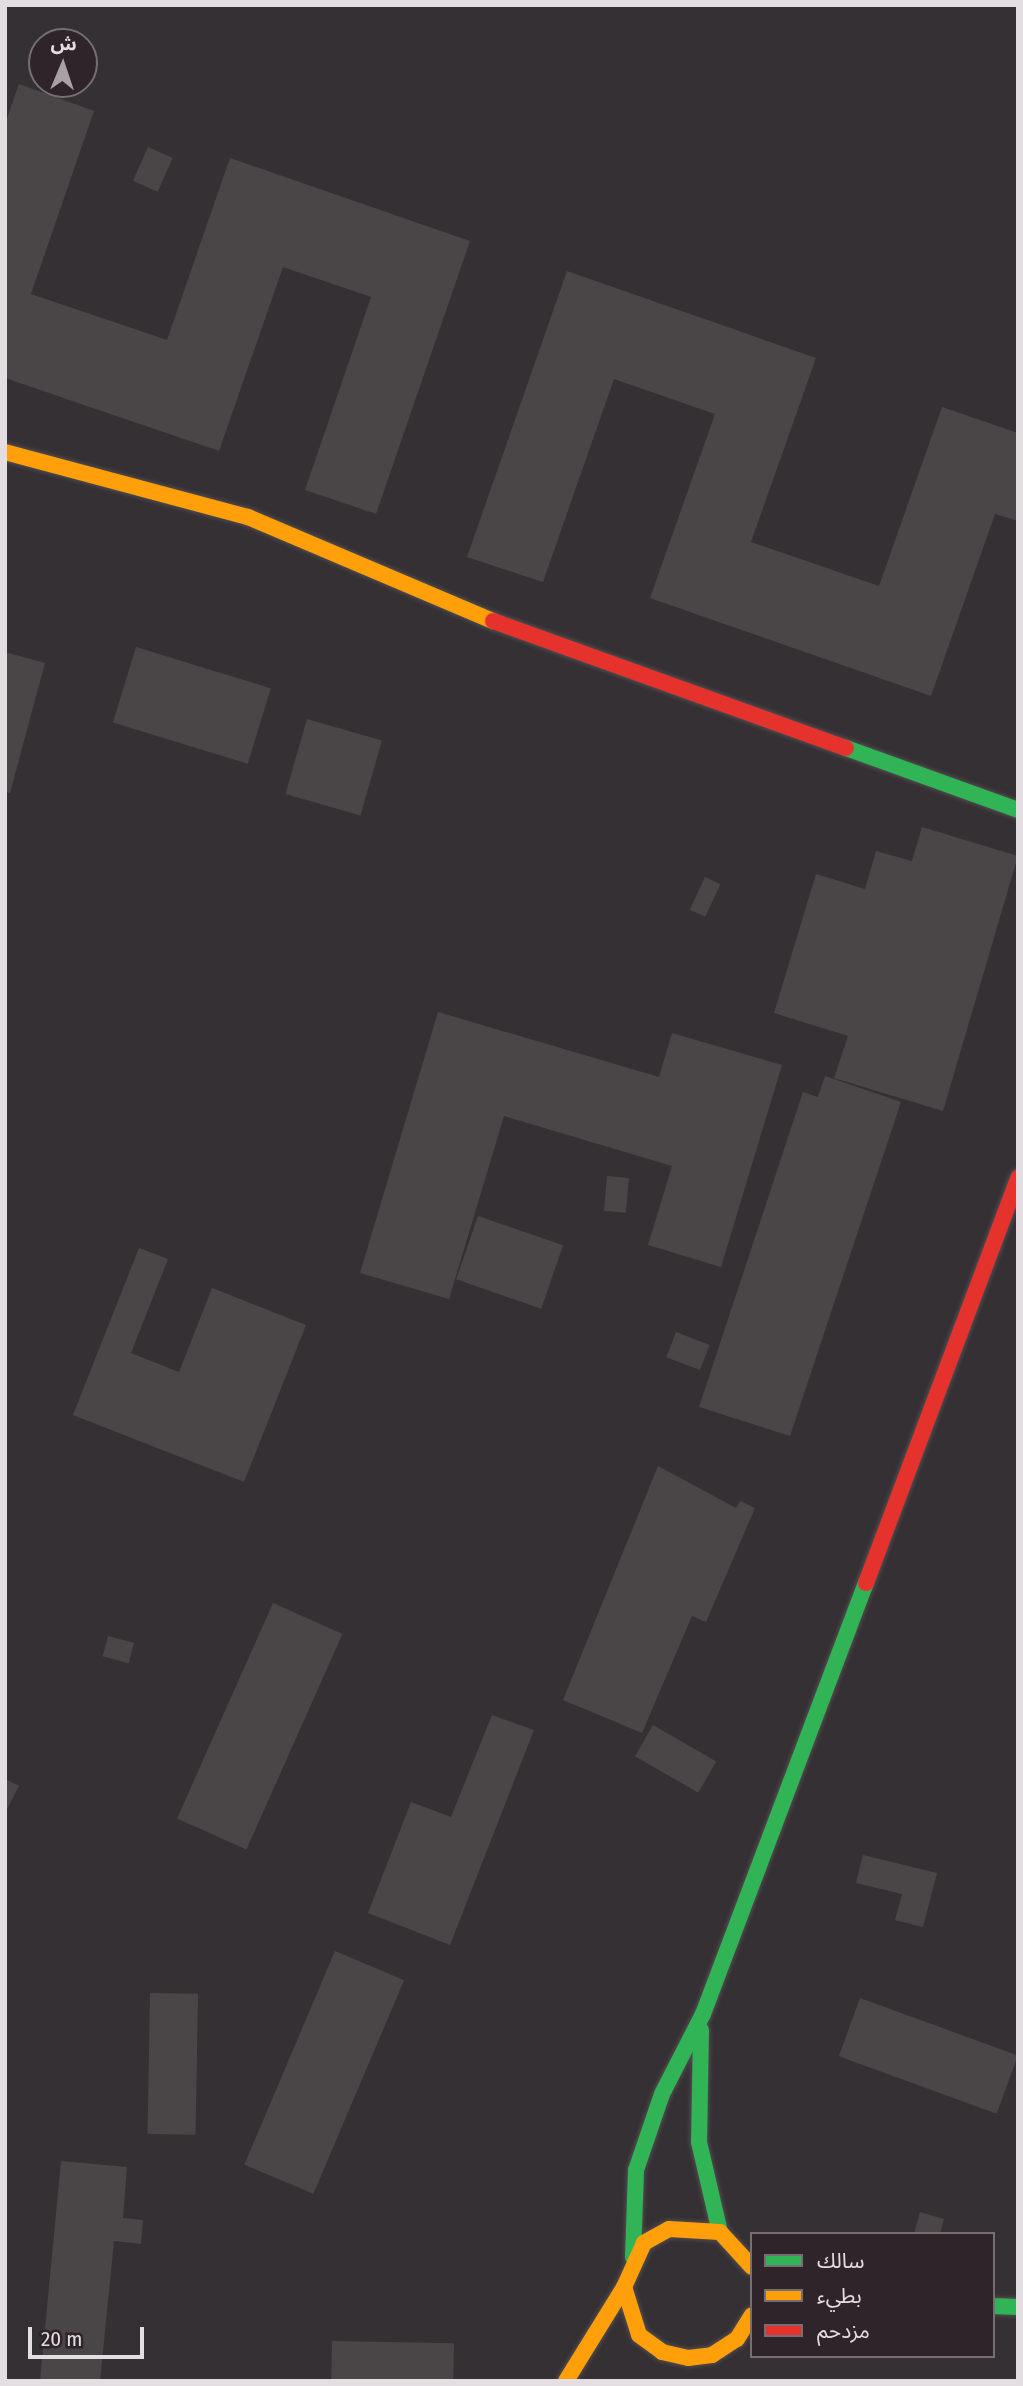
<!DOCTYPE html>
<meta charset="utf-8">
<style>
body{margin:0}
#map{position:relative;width:1023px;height:2386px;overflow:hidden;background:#353033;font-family:"Fira Sans Condensed","Noto Sans Arabic",sans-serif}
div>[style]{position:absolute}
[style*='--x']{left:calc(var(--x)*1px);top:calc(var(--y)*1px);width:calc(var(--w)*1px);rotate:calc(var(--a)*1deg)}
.building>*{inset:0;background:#4a4648;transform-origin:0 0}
.roads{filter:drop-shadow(0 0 2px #514c4f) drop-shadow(0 0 2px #514c4f)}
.fast>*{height:16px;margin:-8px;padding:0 8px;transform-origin:8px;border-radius:8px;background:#30b455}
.slow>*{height:16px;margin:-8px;padding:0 8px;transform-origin:8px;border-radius:8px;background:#ff9f0a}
.jam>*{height:16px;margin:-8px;padding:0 8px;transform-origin:8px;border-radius:8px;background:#e5322d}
span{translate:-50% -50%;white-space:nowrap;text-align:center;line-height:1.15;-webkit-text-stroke:5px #2e242a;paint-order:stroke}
.frame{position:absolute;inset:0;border:7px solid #e4dde1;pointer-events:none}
.legend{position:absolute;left:750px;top:2232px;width:245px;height:126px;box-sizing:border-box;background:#2e242a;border:2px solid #776e73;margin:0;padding:9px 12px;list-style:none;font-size:21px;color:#e4dde1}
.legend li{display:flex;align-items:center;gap:14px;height:35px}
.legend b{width:35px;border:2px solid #776e73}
.north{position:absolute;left:28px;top:28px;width:70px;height:70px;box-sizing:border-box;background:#2e242a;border:2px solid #776e73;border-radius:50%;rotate:2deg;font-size:19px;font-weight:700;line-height:28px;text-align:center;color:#e4dde1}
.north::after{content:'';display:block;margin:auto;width:24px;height:32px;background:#a7a0a4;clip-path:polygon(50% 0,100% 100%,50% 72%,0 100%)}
.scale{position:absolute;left:28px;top:2327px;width:116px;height:32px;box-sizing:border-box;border:4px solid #e4dde1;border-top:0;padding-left:9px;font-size:21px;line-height:24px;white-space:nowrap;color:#e4dde1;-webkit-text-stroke:5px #2e242a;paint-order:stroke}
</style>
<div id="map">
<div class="building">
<div style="clip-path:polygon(19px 84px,94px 111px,31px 294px,167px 340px,230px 158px,470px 241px,376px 514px,305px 490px,371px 297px,283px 267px,219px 451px,5px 378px,5px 124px)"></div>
<div style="left:148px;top:147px;width:27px;height:37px;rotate:24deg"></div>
<div style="clip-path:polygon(567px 271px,816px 358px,751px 542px,879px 586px,942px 407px,1018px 433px,1018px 521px,995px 514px,931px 696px,650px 598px,715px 414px,614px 379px,543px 582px,467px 557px)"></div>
<div style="left:136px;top:647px;width:141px;height:79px;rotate:17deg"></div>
<div style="clip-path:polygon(5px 652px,45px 663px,10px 793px,5px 792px)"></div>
<div style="left:307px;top:719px;width:78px;height:78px;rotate:16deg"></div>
<div style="clip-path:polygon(922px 827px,1018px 856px,943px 1111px,834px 1078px,848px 1036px,774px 1013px,816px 874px,865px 889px,876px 851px,912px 861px)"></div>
<div style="left:705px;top:877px;width:17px;height:36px;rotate:25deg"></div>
<div style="clip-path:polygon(438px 1012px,659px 1077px,672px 1033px,782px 1065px,721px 1267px,648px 1245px,672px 1166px,504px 1116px,449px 1299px,360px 1273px)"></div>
<div style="clip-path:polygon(825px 1076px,901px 1102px,790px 1436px,699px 1407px,803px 1092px,818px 1097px)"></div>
<div style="left:607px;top:1176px;width:22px;height:35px;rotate:5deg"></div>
<div style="left:478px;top:1216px;width:90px;height:67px;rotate:19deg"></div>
<div style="clip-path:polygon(139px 1248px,168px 1259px,131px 1353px,179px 1372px,212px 1288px,306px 1325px,244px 1482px,73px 1415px)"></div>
<div style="left:676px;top:1332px;width:36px;height:27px;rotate:21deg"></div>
<div style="clip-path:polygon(658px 1466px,736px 1508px,740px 1501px,755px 1508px,706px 1622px,692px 1616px,642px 1733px,563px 1700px)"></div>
<div style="left:273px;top:1603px;width:76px;height:236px;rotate:24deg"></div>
<div style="left:108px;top:1636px;width:27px;height:21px;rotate:15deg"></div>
<div style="clip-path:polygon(492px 1715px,534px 1730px,450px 1945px,368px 1913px,411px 1802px,451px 1817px)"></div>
<div style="left:653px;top:1725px;width:73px;height:36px;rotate:30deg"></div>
<div style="clip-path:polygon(5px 1779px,19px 1786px,5px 1813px)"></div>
<div style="clip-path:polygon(863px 1855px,937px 1873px,923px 1927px,895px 1920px,902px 1894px,856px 1883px)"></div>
<div style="left:335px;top:1951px;width:75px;height:232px;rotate:23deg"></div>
<div style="left:150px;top:1993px;width:48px;height:141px;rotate:1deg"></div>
<div style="left:860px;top:1998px;width:168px;height:62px;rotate:20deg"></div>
<div style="clip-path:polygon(61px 2161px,127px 2167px,123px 2218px,143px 2220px,141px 2244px,114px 2241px,100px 2381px,40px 2381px)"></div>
<div style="clip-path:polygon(920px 2212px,944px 2219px,940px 2234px,914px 2234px)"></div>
<div style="left:332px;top:2341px;width:122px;height:40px;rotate:1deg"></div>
</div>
<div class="roads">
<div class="fast">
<div style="--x:846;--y:748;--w:183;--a:19.8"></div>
<div style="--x:701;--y:2030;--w:112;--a:91"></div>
<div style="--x:699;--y:2142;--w:92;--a:76.9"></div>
<div style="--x:633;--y:2257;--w:87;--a:-88"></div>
<div style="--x:636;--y:2170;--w:80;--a:-71.1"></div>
<div style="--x:662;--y:2094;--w:90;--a:-62.9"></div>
<div style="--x:703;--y:2014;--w:461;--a:-69.3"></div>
<div style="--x:993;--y:2306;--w:25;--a:2"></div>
</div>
<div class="slow">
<div style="--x:5;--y:452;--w:252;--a:15"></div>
<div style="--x:248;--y:517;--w:266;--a:23"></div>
<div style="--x:752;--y:2267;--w:47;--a:-132.4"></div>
<div style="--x:720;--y:2232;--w:51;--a:-176.6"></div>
<div style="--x:669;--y:2229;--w:29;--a:151"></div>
<div style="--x:644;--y:2243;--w:48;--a:114.4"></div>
<div style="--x:624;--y:2287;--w:50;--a:72.6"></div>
<div style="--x:639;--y:2335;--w:29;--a:36"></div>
<div style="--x:662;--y:2352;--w:27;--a:13"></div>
<div style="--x:688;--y:2358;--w:24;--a:-7"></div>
<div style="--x:712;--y:2355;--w:30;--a:-33"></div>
<div style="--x:737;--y:2339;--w:28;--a:-58"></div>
<div style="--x:566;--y:2381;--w:110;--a:-58.3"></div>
</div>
<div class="jam">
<div style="--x:493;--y:621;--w:375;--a:19.8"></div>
<div style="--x:866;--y:1583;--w:433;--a:-69.4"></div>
</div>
</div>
<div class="frame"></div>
<ul class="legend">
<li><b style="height:9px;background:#30b455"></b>سالك</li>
<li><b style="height:9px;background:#ff9f0a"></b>بطيء</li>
<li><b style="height:9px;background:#e5322d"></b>مزدحم</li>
</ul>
<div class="north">ش</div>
<div class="scale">20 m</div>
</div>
